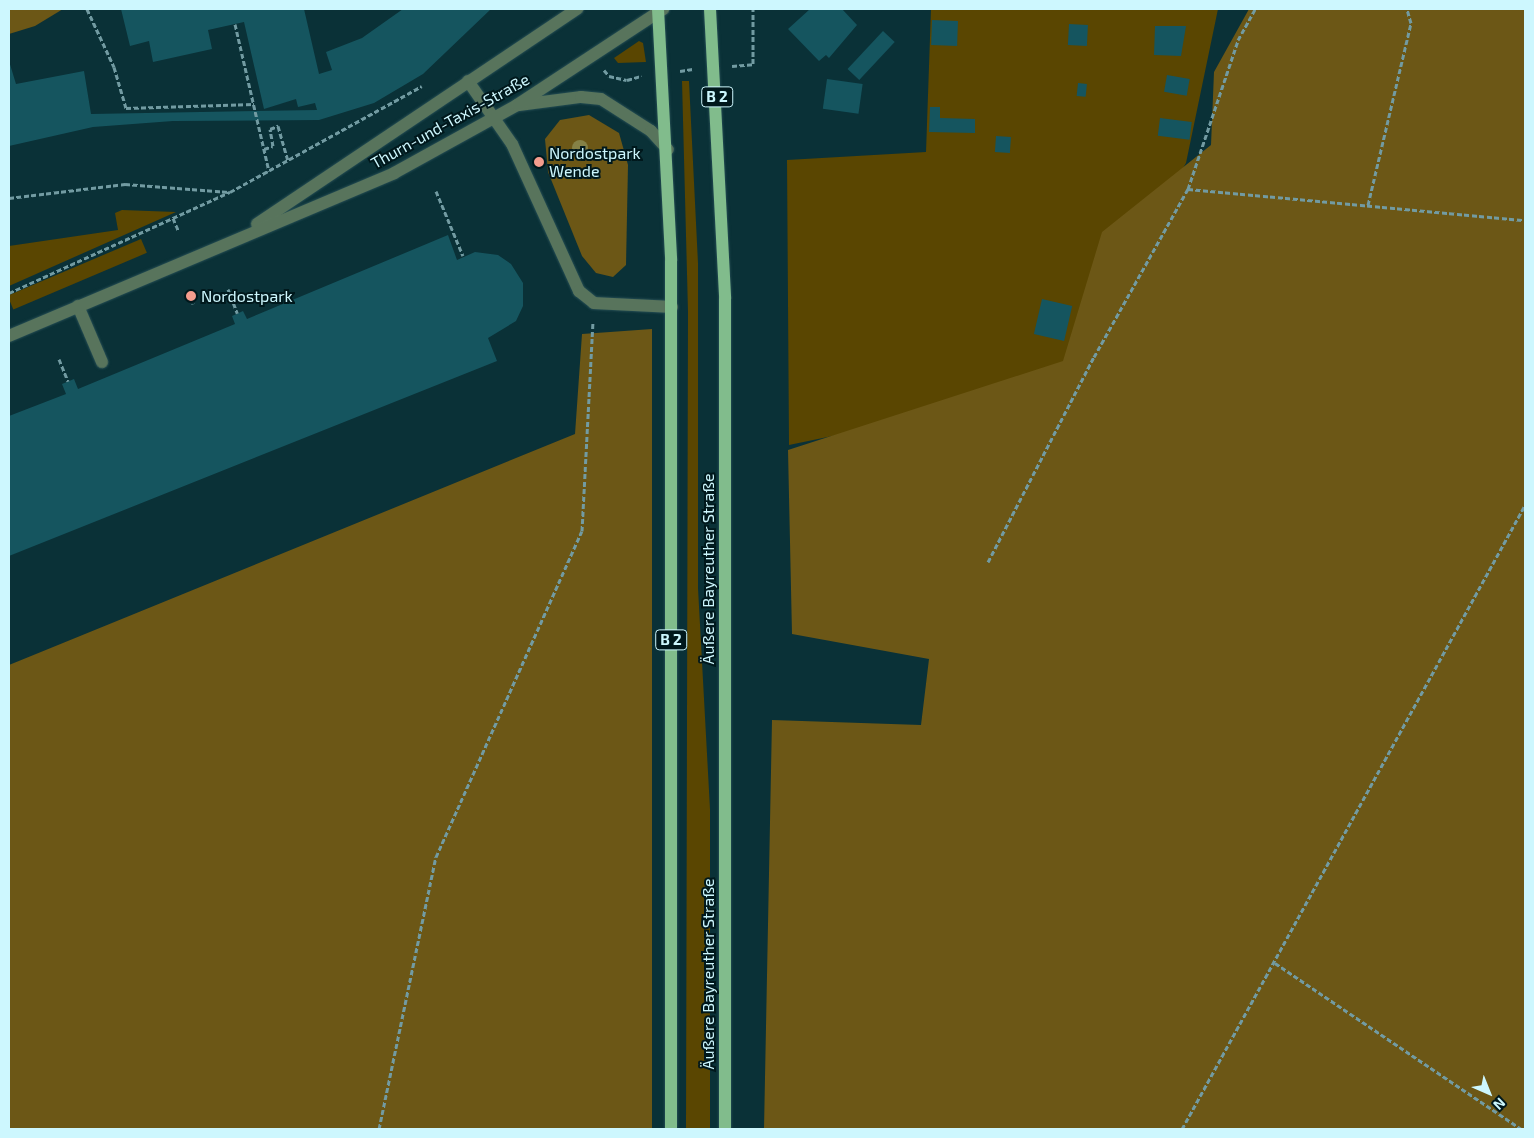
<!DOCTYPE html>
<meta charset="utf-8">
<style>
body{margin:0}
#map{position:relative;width:1534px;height:1138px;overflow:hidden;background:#0a3137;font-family:"Exo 2",sans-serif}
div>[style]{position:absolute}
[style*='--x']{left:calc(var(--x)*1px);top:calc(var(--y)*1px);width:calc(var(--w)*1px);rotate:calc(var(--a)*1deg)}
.green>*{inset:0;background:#5a4601;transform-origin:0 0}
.forest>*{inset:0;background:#6c5716}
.building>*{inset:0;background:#15555f;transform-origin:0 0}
.path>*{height:3px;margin-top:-1.5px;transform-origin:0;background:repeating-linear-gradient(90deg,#729ba2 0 5px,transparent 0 7.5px)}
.roads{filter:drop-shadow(0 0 1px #254d53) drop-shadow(0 0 1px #254d53)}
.service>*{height:12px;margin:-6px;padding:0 6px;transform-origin:6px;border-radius:6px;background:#58745c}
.minor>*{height:12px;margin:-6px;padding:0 6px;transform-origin:6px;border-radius:6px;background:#58745c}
.primary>*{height:12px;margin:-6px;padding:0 6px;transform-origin:6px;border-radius:6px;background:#81bc8c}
.trees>*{width:16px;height:16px;margin:-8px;border-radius:50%;background:#858146}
.dots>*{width:14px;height:14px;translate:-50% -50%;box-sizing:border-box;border:2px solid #00181c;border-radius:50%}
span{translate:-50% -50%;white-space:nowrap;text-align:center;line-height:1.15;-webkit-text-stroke:4px #00181c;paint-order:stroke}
.shield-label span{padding:1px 4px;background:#00181c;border:1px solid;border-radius:4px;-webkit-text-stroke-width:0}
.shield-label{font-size:15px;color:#cdf7fe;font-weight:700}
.street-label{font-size:16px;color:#cdf7fe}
.poi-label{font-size:16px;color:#cdf7fe}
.left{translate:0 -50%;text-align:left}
.frame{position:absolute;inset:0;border:10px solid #cdf7fe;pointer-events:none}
.north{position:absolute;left:1464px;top:1068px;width:50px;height:50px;-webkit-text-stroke:4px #00181c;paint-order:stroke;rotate:136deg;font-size:14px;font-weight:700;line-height:20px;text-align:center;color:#cdf7fe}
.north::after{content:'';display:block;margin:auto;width:18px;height:22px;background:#cdf7fe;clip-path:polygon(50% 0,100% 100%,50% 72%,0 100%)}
</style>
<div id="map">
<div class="green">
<div style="clip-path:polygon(931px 9px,1218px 9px,1186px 163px,1050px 391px,789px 445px,787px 160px,926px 152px)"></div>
<div style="clip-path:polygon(639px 41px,643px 43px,646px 62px,618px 63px,614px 58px)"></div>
<div style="clip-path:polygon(682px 81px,689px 81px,698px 263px,698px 588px,710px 809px,710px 1129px,686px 1129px,688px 312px)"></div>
<div style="clip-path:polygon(122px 210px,176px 212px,9px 286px,9px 246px,118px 230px,115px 213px)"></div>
<div style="left:141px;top:239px;width:15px;height:145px;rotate:67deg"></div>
</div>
<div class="forest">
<div style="clip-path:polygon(9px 9px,63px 9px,35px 26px,9px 34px)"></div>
<div style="clip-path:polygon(1249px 9px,1525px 9px,1525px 1129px,764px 1129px,772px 720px,921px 725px,929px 659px,792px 634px,788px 450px,1063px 361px,1102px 232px,1211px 145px,1214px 72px)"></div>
<div style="clip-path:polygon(589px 115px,619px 133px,628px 165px,626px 265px,613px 277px,596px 273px,582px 256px,548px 172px,545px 139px,560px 120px)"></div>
<div style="clip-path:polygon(652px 329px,652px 1129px,9px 1129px,9px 665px,575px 434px,582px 334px)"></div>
</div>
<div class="building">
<div style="clip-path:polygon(121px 9px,304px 9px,319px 74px,332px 70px,326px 52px,362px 38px,403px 9px,491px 9px,423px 74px,374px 103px,319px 120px,173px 121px,93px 127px,9px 146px,9px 61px,16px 84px,84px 71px,91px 114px,317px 110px,315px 103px,298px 107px,296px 99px,264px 109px,244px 22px,208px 30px,212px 49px,153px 62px,149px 41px,130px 46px)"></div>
<div style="clip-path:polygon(810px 9px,842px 9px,857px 25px,829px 58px,826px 55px,819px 61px,788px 29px)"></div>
<div style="left:932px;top:20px;width:26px;height:25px;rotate:2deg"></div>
<div style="left:1069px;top:24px;width:19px;height:21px;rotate:3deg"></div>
<div style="clip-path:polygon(1155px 26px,1186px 26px,1181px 56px,1154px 55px)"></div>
<div style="left:883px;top:31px;width:16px;height:52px;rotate:43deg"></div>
<div style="left:1167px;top:75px;width:23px;height:17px;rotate:10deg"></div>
<div style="left:827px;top:79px;width:36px;height:30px;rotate:8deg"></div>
<div style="left:1078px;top:83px;width:9px;height:13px;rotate:6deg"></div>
<div style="clip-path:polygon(930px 107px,940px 107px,940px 118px,975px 119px,975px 133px,929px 132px)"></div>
<div style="left:1160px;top:118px;width:32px;height:18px;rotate:7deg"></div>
<div style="left:996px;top:136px;width:15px;height:16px;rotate:4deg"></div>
<div style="clip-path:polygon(448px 235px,457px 260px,475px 252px,498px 255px,511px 264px,523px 283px,523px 306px,516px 321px,488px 338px,497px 361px,9px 556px,9px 416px,66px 394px,62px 384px,74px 379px,78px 389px,235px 324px,232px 316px,243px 311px,247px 319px)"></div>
<div style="left:1042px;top:299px;width:31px;height:36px;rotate:13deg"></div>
</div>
<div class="path">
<div style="--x:87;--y:9;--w:64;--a:65"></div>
<div style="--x:114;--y:67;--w:43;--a:73.7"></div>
<div style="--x:126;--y:108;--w:128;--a:-1.8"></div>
<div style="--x:235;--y:24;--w:151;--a:77"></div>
<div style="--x:732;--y:66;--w:21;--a:-5"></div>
<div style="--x:753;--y:64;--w:55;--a:-90"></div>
<div style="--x:604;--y:70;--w:8;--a:50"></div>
<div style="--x:609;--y:76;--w:18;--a:13"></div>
<div style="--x:627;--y:80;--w:15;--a:-16"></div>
<div style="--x:680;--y:71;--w:13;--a:-9"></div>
<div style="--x:264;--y:149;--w:9;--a:-18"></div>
<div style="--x:273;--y:146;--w:17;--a:-100"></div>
<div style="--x:270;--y:129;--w:9;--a:-21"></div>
<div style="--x:278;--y:126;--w:36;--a:74"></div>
<div style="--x:1188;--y:189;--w:338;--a:5.3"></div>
<div style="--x:436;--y:191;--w:70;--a:67.4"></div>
<div style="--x:9;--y:198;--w:117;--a:-6.9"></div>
<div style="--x:125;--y:184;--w:104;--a:4.4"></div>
<div style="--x:1368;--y:205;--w:187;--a:-76.7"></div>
<div style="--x:1411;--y:23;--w:15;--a:-106"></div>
<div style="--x:173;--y:218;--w:13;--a:67"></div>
<div style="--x:228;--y:289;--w:26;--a:69"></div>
<div style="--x:9;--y:293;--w:243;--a:-24.6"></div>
<div style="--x:230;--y:192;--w:219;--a:-28.9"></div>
<div style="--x:191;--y:296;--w:8;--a:76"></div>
<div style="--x:59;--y:359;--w:24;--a:68"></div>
<div style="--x:988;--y:562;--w:231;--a:-62.7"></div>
<div style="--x:1094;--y:357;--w:193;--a:-60.8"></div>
<div style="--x:1188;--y:189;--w:157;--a:-71.4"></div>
<div style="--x:1238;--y:40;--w:35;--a:-61"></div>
<div style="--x:1275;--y:963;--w:297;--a:34"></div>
<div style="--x:379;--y:1129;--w:278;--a:-78.2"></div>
<div style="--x:436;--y:857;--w:357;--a:-65.9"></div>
<div style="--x:582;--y:531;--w:208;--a:-87"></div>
<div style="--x:1182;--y:1129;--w:712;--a:-61.2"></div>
</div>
<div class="roads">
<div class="service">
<div style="--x:468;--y:81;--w:77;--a:55.1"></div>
<div style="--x:512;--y:144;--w:162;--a:65.5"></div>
<div style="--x:579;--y:291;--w:19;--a:39"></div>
<div style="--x:594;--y:303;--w:78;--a:2.9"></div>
<div style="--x:78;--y:306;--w:61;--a:66.8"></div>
</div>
<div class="minor">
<div style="--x:519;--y:105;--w:63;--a:-7.4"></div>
<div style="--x:581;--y:97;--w:20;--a:6"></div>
<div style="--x:601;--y:99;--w:59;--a:32.6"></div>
<div style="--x:651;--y:131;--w:25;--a:48"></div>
<div style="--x:257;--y:224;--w:386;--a:-33.9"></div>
<div style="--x:9;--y:336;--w:418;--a:-22.9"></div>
<div style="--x:394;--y:173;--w:141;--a:-28.9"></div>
<div style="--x:517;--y:105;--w:175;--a:-33.3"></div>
</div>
<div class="primary">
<div style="--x:658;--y:9;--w:252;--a:87"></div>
<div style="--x:671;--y:261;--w:868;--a:90"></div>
<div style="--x:710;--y:9;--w:290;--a:87"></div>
<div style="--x:725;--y:299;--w:830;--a:90"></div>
</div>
</div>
<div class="trees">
<div style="left:580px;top:148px"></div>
</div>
<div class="dots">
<div style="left:539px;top:162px;background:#f59d8e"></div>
<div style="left:191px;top:296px;background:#f59d8e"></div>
</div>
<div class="shield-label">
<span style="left:717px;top:97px">B 2</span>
<span style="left:671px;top:640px">B 2</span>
</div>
<div class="street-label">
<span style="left:450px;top:121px;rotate:-29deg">Thurn-und-Taxis-Straße</span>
<span style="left:708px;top:569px;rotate:-90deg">Äußere Bayreuther Straße</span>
<span style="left:708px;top:974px;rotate:-90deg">Äußere Bayreuther Straße</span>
</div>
<div class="poi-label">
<span class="left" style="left:549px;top:162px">Nordostpark<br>Wende</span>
<span class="left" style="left:201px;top:296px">Nordostpark</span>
</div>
<div class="frame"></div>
<div class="north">N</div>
</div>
